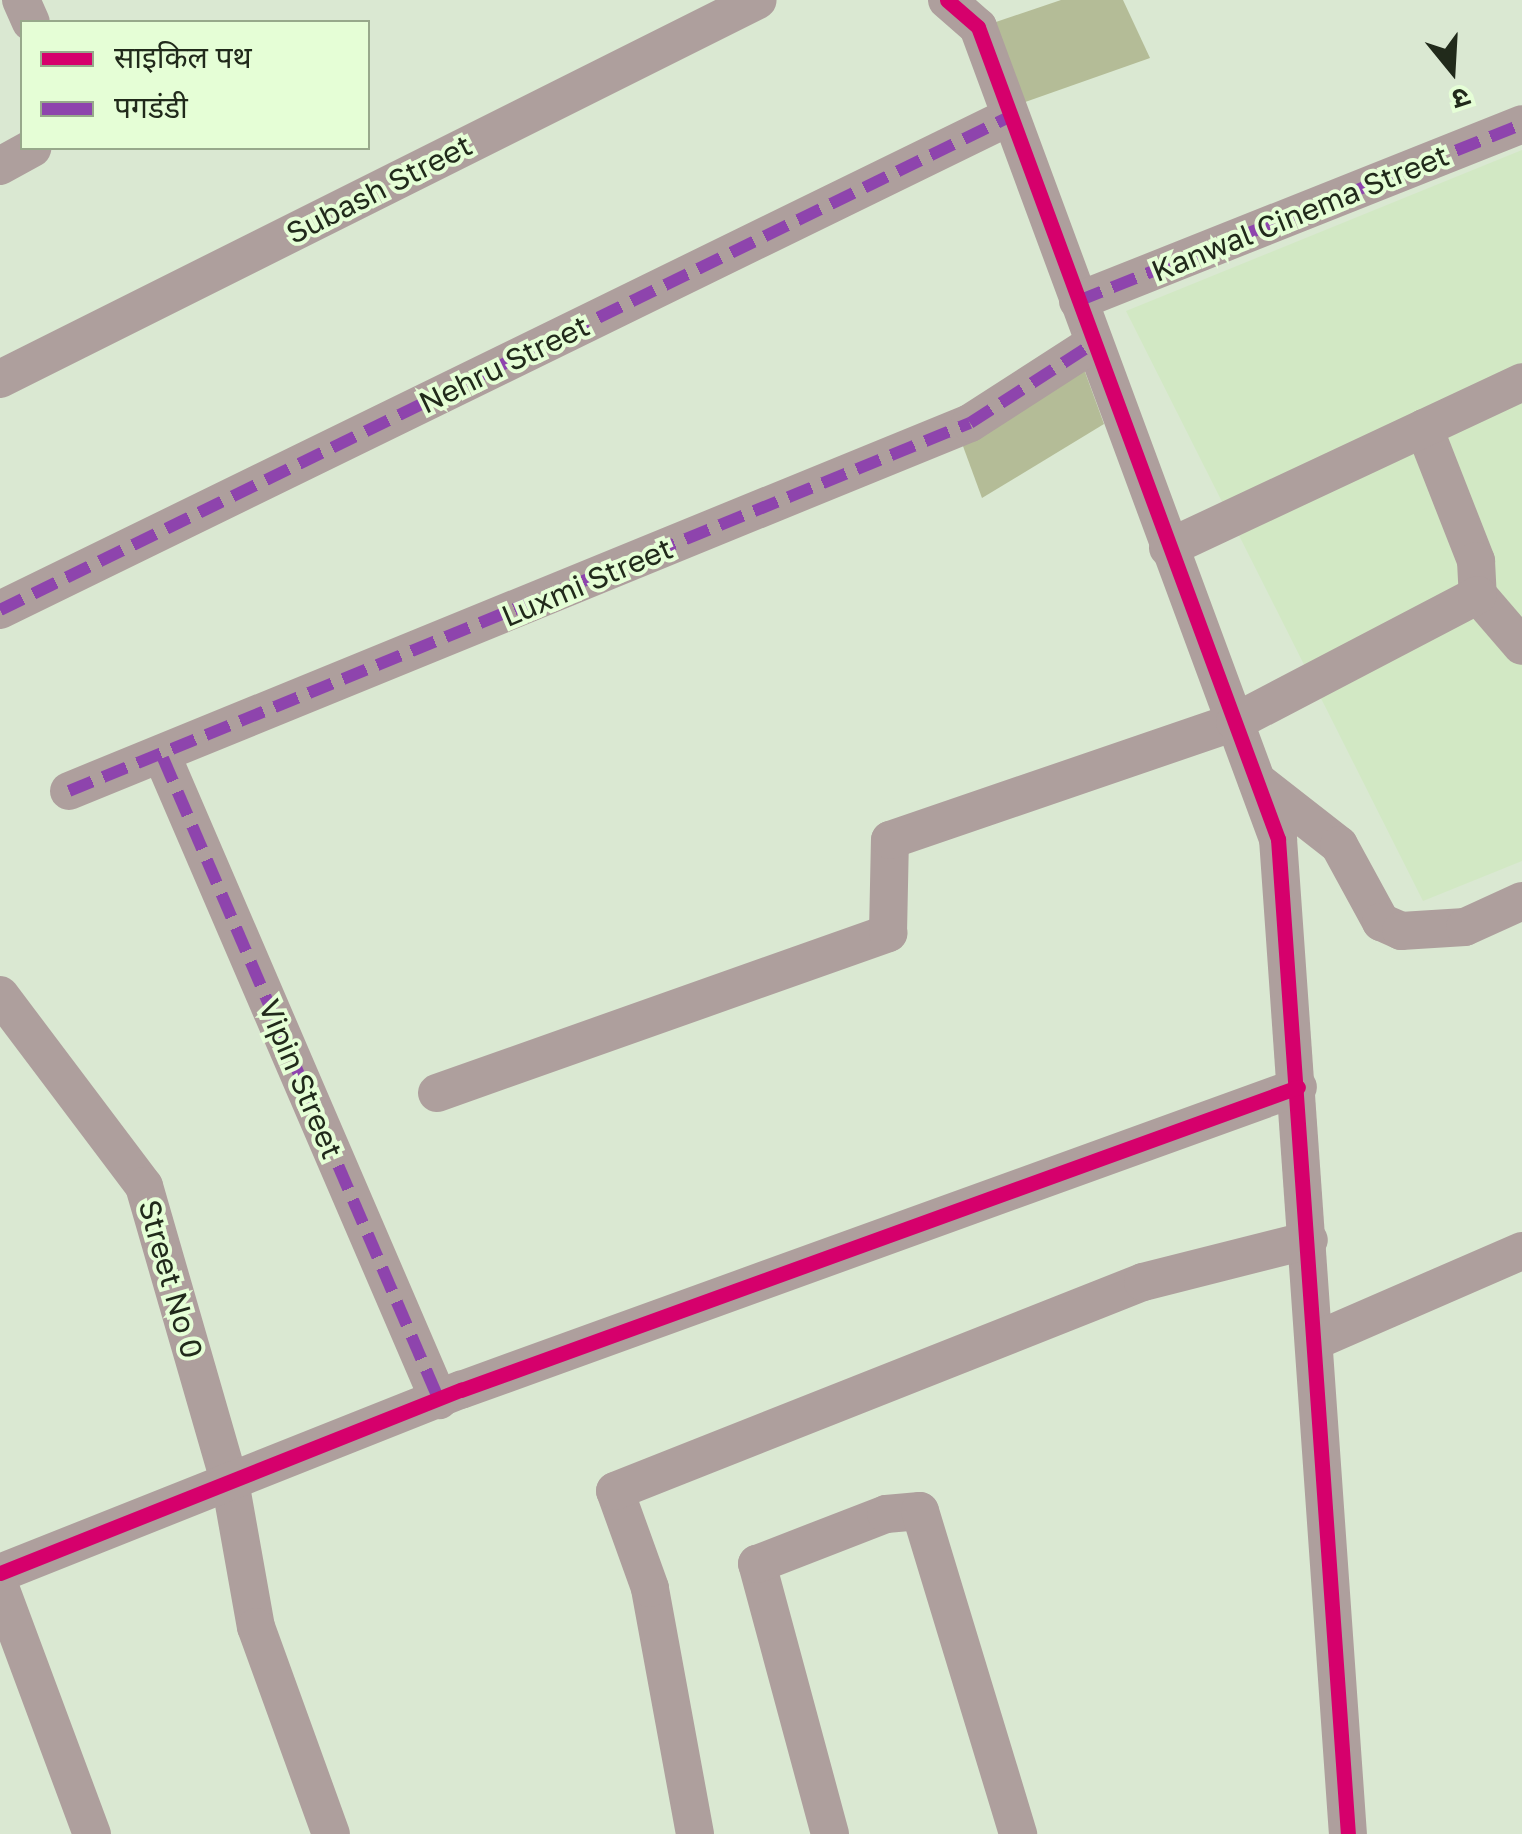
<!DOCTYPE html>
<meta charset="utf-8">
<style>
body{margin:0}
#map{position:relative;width:1522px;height:1834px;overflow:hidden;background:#dae8d2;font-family:"Golos Text","Noto Sans Devanagari",sans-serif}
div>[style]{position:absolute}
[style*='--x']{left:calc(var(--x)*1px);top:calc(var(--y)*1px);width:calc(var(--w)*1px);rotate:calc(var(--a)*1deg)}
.built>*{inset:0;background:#d2e8c4}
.building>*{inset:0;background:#b4bc97}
.minor>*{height:38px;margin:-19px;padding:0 19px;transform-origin:19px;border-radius:19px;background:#ae9f9d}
.quiet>*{height:12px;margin-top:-6px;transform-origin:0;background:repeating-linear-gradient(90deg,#8e44ad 0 25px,transparent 0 37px)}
.cycleway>*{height:15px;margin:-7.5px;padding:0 7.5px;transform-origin:7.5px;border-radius:7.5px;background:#d6006c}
span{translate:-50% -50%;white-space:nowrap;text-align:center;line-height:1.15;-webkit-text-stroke:8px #e5fed6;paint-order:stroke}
.street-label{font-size:30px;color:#212a1b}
.legend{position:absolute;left:20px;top:20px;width:350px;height:130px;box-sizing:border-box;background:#e5fed6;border:2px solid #97a98b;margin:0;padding:12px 18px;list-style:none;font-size:30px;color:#212a1b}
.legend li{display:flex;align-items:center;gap:20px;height:50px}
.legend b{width:50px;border:2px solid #97a98b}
.north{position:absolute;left:1402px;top:20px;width:100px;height:100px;-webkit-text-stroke:8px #e5fed6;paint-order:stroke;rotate:162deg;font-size:28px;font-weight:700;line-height:40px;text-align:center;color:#212a1b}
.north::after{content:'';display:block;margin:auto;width:35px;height:45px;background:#212a1b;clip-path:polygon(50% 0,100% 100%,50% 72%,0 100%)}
</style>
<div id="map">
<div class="built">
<div style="clip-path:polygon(1522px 150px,1522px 861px,1423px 901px,1126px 311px)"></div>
</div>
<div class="building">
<div style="clip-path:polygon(1061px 0,1123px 0,1150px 58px,1011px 107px,984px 26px)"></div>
<div style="clip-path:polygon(1081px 361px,1104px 424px,982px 498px,960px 438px)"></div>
</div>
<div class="minor">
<div style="--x:21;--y:0;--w:24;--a:66"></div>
<div style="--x:947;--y:0;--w:41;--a:41.1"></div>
<div style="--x:978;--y:27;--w:866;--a:69.72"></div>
<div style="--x:1278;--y:839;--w:997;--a:85.98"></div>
<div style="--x:0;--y:166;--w:37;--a:-29"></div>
<div style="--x:1078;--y:301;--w:478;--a:-21.7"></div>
<div style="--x:0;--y:379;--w:847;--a:-26.57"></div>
<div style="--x:1424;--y:428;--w:143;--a:68.6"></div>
<div style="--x:1476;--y:561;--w:34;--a:87"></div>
<div style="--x:1478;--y:595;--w:67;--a:49.2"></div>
<div style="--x:1168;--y:548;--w:391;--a:-25.1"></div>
<div style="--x:0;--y:610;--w:1121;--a:-26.04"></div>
<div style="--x:163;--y:758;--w:699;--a:66.74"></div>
<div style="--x:1257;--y:781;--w:104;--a:38"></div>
<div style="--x:1339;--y:845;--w:88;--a:61.4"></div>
<div style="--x:1381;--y:922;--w:22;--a:24"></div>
<div style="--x:1401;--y:931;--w:64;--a:-3.6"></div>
<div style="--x:1465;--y:927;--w:63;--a:-24.5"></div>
<div style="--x:69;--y:791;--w:973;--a:-22.22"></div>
<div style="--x:970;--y:423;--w:144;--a:-32.8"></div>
<div style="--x:0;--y:995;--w:239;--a:53"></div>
<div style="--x:144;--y:1186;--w:313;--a:73.9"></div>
<div style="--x:231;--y:1487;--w:142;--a:79.9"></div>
<div style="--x:256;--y:1627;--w:220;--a:70.1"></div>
<div style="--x:437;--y:1093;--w:479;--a:-19.5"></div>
<div style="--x:888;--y:933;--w:93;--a:-88.8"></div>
<div style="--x:890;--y:840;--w:365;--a:-18.9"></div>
<div style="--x:1235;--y:722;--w:274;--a:-27.6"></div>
<div style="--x:1317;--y:1340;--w:223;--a:-23.5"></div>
<div style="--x:0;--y:1573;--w:496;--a:-21.7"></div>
<div style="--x:461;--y:1390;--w:890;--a:-19.9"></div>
<div style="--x:0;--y:1587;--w:264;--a:69.6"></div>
<div style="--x:695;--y:1834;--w:250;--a:-100.4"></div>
<div style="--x:650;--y:1588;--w:103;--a:-109.8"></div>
<div style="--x:615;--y:1491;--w:568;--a:-21.6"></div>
<div style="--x:1143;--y:1282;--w:171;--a:-14.2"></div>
<div style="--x:830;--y:1834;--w:280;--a:-105.1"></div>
<div style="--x:757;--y:1564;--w:138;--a:-21.2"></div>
<div style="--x:886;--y:1514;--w:34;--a:-5"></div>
<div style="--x:920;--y:1511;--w:338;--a:73.1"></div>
</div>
<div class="quiet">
<div style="--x:1078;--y:301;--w:478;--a:-21.7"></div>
<div style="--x:0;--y:610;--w:1121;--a:-26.04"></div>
<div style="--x:163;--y:758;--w:699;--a:66.74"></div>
<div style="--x:69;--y:791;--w:973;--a:-22.22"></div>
<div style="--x:970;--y:423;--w:144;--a:-32.8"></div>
</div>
<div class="cycleway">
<div style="--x:947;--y:0;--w:41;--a:41.1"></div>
<div style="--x:978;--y:27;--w:866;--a:69.72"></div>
<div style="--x:1278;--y:839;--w:997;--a:85.98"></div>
<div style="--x:0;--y:1573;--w:496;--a:-21.7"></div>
<div style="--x:461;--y:1390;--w:890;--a:-19.9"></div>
</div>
<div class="street-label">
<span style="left:379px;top:189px;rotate:-27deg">Subash Street</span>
<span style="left:1300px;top:213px;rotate:-22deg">Kanwal Cinema Street</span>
<span style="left:504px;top:364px;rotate:-26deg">Nehru Street</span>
<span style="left:587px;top:582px;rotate:-23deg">Luxmi Street</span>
<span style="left:301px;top:1079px;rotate:67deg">Vipin Street</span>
<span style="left:171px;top:1279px;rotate:74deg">Street No 0</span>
</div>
<ul class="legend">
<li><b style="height:12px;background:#d6006c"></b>साइकिल पथ</li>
<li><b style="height:12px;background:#8e44ad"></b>पगडंडी</li>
</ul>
<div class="north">उ</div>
</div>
